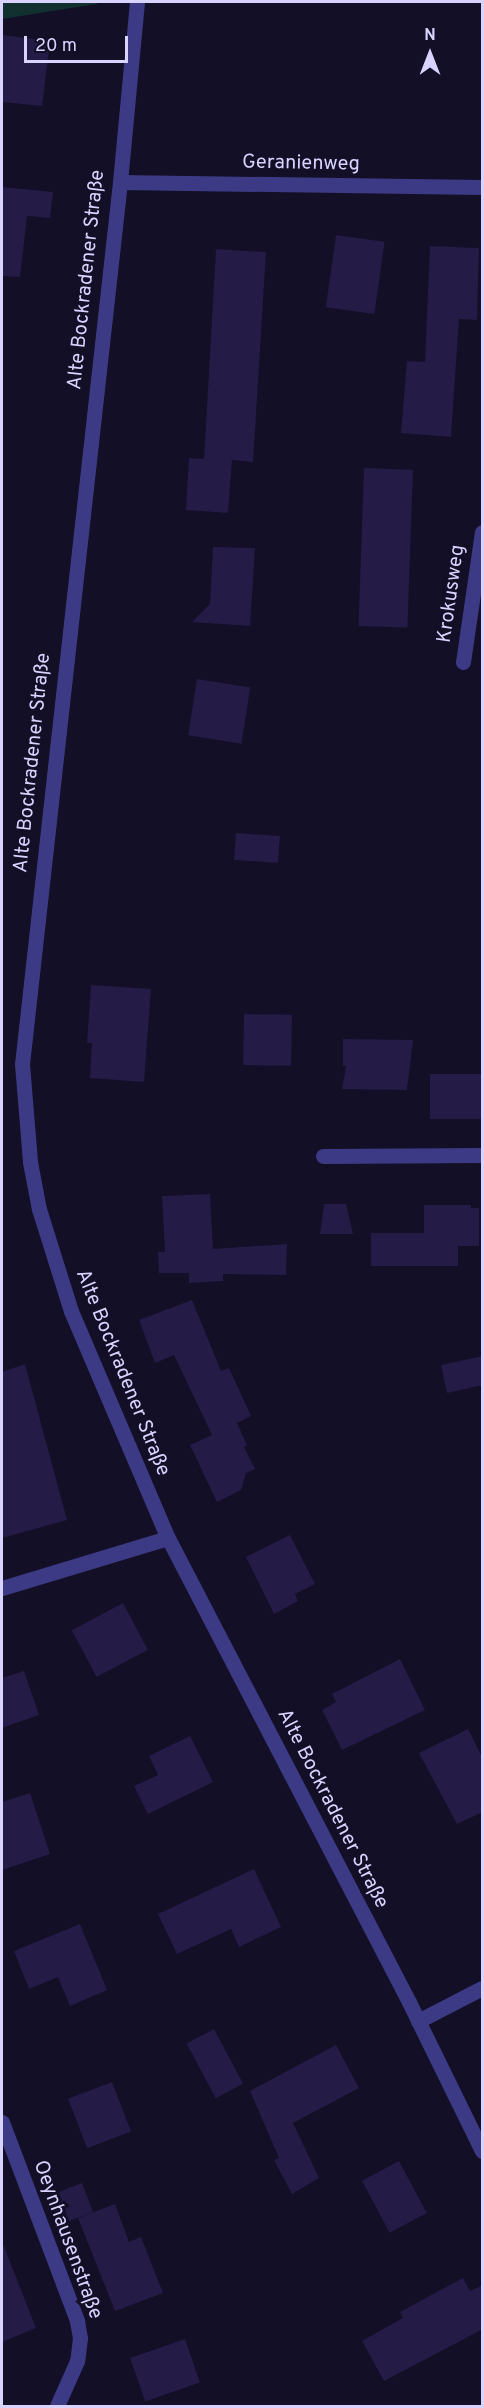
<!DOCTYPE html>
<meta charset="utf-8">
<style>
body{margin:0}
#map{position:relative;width:484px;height:2408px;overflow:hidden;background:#130f26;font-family:Overpass,sans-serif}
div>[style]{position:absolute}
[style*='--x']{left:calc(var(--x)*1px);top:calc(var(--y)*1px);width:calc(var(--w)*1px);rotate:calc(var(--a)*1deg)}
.green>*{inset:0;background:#12302f}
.building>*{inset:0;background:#241b47;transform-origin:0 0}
.service>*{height:15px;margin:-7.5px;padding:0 7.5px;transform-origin:7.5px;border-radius:7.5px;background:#3d3a85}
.minor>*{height:15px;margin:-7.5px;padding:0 7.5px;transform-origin:7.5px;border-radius:7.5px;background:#3d3a85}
.tertiary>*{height:15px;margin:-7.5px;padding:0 7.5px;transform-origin:7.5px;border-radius:7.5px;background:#3d3a85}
span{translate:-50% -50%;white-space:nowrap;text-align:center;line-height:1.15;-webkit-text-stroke:6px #130f26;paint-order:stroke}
.street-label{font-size:20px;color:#d9d4ff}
.frame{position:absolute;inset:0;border:3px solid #d9d4ff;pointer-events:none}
.north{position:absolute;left:400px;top:24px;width:60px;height:60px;-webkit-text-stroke:4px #130f26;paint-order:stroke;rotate:0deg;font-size:16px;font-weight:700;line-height:24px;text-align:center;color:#d9d4ff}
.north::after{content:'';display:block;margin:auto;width:21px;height:27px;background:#d9d4ff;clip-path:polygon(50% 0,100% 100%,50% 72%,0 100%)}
.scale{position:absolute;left:24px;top:36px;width:104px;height:27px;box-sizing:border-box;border:3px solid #d9d4ff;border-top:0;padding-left:8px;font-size:18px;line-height:21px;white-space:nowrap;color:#d9d4ff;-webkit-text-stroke:4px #130f26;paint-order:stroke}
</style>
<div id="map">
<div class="green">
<div style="clip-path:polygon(2px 2px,97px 2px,97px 4px,2px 19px)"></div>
</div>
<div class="building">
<div style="clip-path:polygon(2px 35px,50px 41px,42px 106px,2px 102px)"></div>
<div style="clip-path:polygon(2px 187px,53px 192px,50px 218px,27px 216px,20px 277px,2px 276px)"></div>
<div style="left:336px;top:235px;width:49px;height:73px;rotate:8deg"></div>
<div style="clip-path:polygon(430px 246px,479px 248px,477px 320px,459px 319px,451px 437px,401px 433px,407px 361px,425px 362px)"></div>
<div style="clip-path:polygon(216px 249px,266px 252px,253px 462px,232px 460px,228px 513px,186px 510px,189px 458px,204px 459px)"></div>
<div style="left:364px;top:468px;width:49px;height:158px;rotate:2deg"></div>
<div style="clip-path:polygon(213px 547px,255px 548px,250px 626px,192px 622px,210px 604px)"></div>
<div style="left:197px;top:679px;width:54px;height:57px;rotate:9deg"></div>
<div style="left:236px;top:833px;width:44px;height:27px;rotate:4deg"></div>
<div style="clip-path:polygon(91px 985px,151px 989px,144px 1082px,90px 1078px,92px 1043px,87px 1043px)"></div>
<div style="left:244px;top:1014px;width:48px;height:51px;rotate:1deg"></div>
<div style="clip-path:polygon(343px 1039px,413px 1040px,407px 1090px,342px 1089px,346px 1066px,343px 1066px)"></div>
<div style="left:430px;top:1074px;width:53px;height:45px"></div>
<div style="clip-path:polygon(210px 1194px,213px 1249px,287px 1244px,286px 1275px,223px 1274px,223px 1281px,189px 1283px,189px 1273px,159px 1273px,158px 1252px,165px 1252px,162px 1196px)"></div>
<div style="clip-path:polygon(324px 1204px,346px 1204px,353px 1234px,320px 1234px)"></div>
<div style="clip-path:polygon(424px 1205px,471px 1205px,471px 1208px,479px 1208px,479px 1246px,458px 1246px,458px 1266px,371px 1266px,371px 1233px,424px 1233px)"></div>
<div style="clip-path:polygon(192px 1300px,221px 1371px,229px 1368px,251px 1416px,237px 1423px,247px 1445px,244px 1447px,255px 1469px,246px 1473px,241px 1490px,217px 1502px,190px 1445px,212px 1435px,174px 1355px,155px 1363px,139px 1320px)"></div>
<div style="clip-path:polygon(483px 1356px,483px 1385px,447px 1393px,441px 1365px)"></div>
<div style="clip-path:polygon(25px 1364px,67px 1520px,2px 1538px,2px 1372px)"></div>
<div style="clip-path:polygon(290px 1535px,315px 1584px,295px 1594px,298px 1601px,274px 1614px,246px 1557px)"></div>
<div style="left:123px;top:1603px;width:53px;height:58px;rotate:62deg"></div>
<div style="clip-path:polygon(400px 1659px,425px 1710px,342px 1750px,322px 1710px,336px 1702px,332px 1694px)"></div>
<div style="clip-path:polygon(24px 1671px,39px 1715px,2px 1728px,2px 1678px)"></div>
<div style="clip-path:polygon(468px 1729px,483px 1759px,483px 1812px,457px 1824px,419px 1753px)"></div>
<div style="clip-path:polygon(190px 1736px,213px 1782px,148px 1814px,134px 1786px,158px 1775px,149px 1756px)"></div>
<div style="clip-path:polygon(30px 1793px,50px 1854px,2px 1870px,2px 1802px)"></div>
<div style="clip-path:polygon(254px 1869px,281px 1927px,239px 1947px,231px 1929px,177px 1954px,158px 1914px)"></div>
<div style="clip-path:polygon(80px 1924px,107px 1990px,70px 2006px,58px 1977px,29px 1989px,14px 1951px)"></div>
<div style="left:214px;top:2029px;width:62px;height:31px;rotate:62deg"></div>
<div style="clip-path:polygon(336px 2045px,359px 2088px,293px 2123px,319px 2178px,292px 2194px,274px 2160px,279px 2158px,250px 2091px)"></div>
<div style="left:112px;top:2082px;width:53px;height:47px;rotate:69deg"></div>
<div style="left:399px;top:2161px;width:59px;height:42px;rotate:62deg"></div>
<div style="left:82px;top:2183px;width:31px;height:26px;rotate:69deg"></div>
<div style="clip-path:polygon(115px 2204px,129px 2242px,141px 2237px,163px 2293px,115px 2311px,78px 2218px)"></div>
<div style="clip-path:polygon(3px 2244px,36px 2328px,2px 2342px,2px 2245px)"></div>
<div style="clip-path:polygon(463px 2278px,470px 2291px,483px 2285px,483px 2329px,384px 2381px,362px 2341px,403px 2318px,400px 2312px)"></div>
<div style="left:185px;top:2339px;width:46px;height:58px;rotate:71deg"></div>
</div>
<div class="service">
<div style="--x:418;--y:2021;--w:72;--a:-27.3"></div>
</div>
<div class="minor">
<div style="--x:120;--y:182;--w:362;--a:0.8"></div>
<div style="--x:463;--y:662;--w:131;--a:-81.7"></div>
<div style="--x:323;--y:1156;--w:159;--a:-0.4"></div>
<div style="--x:2;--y:1588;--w:173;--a:-16.8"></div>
<div style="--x:2;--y:2122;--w:213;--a:69.3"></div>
<div style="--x:77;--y:2321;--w:17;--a:80"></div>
<div style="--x:80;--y:2338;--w:23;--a:97"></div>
<div style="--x:77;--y:2361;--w:49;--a:114"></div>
</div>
<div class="tertiary">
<div style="--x:137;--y:2;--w:181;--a:95.4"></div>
<div style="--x:120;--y:182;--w:887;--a:96.34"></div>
<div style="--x:22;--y:1064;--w:98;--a:85.3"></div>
<div style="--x:30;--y:1162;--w:48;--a:79.2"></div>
<div style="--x:39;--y:1209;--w:107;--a:72.6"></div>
<div style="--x:71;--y:1311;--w:247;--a:66.9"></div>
<div style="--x:168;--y:1538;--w:523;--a:62.55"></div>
<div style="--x:409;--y:2002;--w:166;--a:63.9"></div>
</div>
<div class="street-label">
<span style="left:301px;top:164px;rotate:1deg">Geranienweg</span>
<span style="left:87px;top:280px;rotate:-84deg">Alte Bockradener Straße</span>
<span style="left:452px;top:594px;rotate:-82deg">Krokusweg</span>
<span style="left:33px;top:763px;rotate:-84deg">Alte Bockradener Straße</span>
<span style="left:122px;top:1373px;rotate:68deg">Alte Bockradener Straße</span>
<span style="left:332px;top:1809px;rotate:63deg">Alte Bockradener Straße</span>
<span style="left:67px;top:2240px;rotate:70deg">Oeynhausenstraße</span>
</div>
<div class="frame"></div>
<div class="north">N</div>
<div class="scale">20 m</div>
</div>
